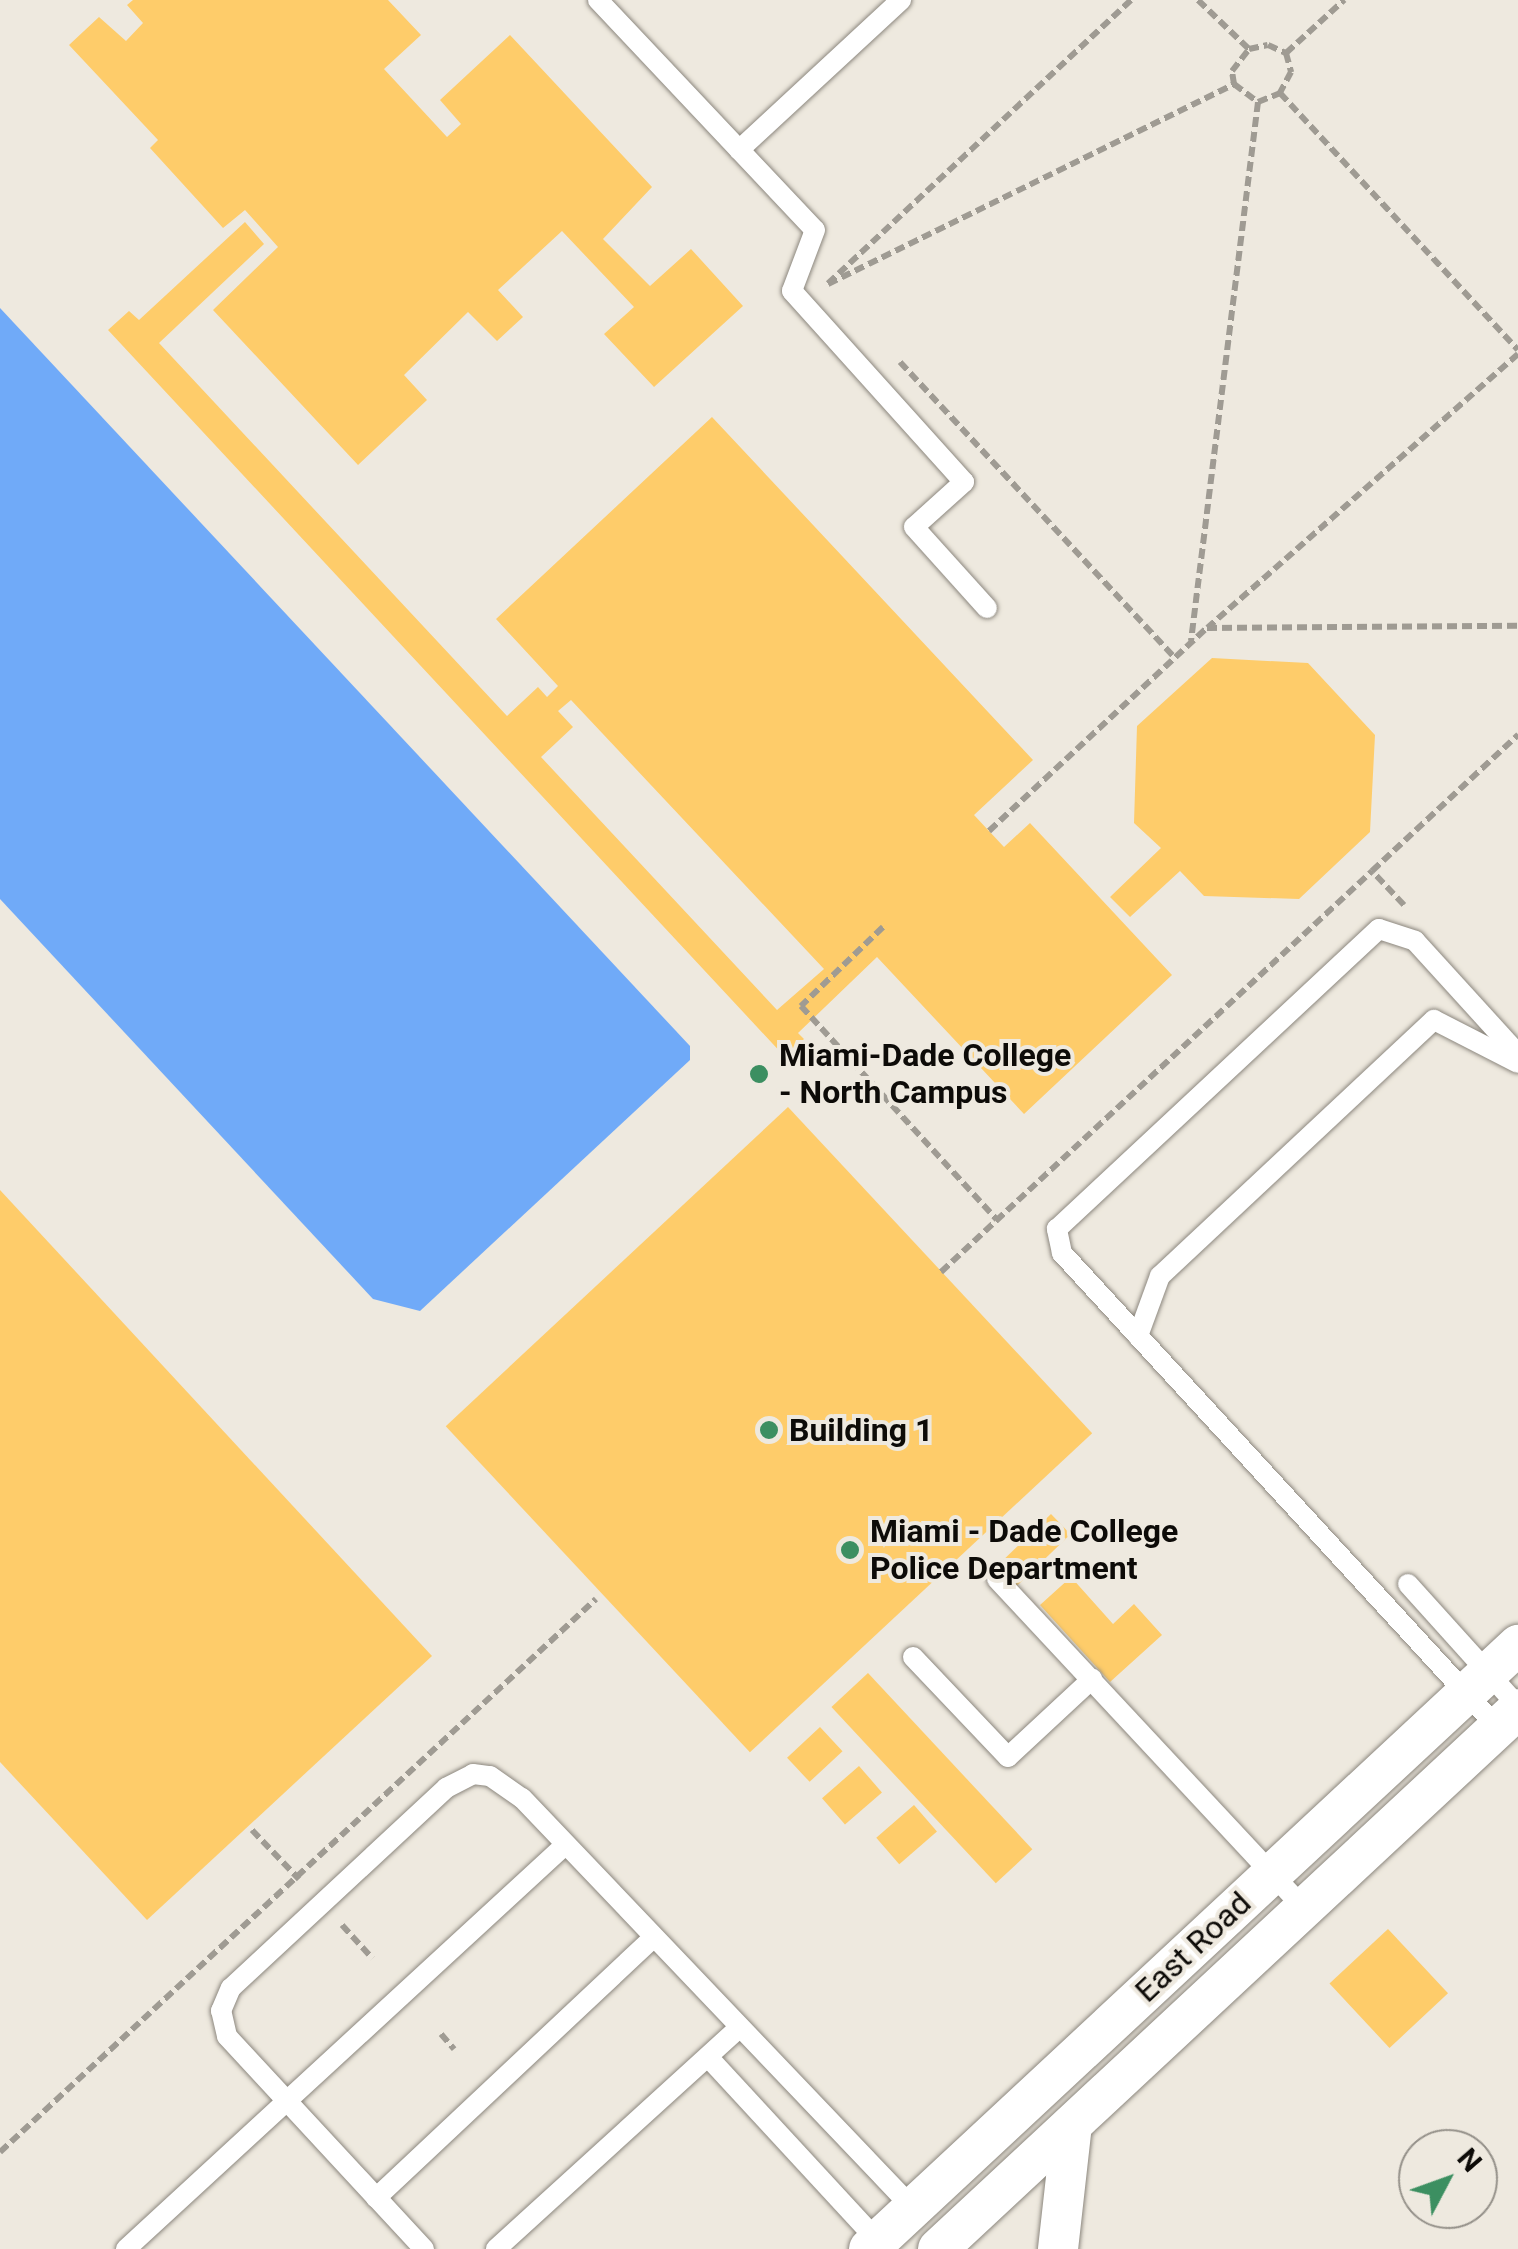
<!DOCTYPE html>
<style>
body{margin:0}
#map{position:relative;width:1518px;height:2249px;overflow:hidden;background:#eee9df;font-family:Roboto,sans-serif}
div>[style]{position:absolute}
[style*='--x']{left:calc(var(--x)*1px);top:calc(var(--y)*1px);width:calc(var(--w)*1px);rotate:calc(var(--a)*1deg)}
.water>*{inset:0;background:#70aaf8}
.building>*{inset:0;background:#fecc6a;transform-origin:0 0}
.path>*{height:6px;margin-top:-3px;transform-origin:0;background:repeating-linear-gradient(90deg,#9f9b93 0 10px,transparent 0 15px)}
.roads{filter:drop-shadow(0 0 2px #8c877e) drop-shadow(0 0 2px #8c877e)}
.lane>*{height:20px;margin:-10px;padding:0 10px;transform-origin:10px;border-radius:10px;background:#fff}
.street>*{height:40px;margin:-20px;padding:0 20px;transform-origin:20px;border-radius:20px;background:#fff}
.dots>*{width:28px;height:28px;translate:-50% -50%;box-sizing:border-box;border:5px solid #eee9df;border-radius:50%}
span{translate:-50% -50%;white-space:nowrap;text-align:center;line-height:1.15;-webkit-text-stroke:8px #eee9df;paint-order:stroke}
.poi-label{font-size:32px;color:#0d0b08;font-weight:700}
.left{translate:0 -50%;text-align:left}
.street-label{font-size:32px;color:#0d0b08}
.north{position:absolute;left:1398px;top:2129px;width:100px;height:100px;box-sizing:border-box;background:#eee9df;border:2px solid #949089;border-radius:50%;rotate:49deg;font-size:28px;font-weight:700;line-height:40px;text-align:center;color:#0d0b08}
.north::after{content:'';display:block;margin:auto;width:35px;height:45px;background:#3c8f61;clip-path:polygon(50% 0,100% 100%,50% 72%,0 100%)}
</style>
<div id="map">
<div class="water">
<div style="clip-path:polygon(0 308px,690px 1046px,690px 1060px,420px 1311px,373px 1299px,0 899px)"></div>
</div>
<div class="building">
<div style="clip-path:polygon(133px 0,388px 0,421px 35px,384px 69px,447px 137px,461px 124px,440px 100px,510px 35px,652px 187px,603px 239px,650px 286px,691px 249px,743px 306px,654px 387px,604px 334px,634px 307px,562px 231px,498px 290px,523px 317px,497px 341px,468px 312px,404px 375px,427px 400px,358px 465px,213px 310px,278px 247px,245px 210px,223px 228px,150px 148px,158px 140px,69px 45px,99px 17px,126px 41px,143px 23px,127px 5px)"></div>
<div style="clip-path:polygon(evenodd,245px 222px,264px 244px,159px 343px,507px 716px,538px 687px,547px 697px,558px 686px,496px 619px,712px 417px,1033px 760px,974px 815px,1004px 847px,1030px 823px,1172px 975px,1024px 1114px,877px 957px,798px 1033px,804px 1039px,785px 1057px,108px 330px,129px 311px,139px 320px,245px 222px,571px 700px,824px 969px,777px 1010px,541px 757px,573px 727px,558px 711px,571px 700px)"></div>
<div style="clip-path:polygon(1212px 658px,1308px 663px,1375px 735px,1370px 832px,1299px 899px,1204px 896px,1180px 871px,1130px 917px,1110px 897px,1161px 848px,1134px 823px,1137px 726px)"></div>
<div style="left:788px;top:1107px;width:446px;height:468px;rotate:47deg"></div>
<div style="clip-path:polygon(0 1190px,432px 1656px,147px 1920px,0 1762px)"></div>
<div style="left:1051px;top:1514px;width:28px;height:75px;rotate:46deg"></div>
<div style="clip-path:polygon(1071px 1577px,1113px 1624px,1134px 1604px,1162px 1635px,1110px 1682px,1040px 1605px)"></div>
<div style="left:868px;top:1673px;width:241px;height:50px;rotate:47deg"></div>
<div style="left:820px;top:1727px;width:33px;height:45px;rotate:47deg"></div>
<div style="left:859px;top:1766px;width:35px;height:49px;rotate:49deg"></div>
<div style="left:914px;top:1805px;width:35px;height:50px;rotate:49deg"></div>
<div style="left:1388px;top:1929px;width:88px;height:80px;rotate:47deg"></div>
</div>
<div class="path">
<div style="--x:1131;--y:0;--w:415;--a:136.9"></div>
<div style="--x:828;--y:284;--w:453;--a:-26.2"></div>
<div style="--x:1234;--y:84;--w:30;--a:37"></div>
<div style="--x:1258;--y:102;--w:543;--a:97.09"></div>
<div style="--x:1198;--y:0;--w:71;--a:43.9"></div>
<div style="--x:1249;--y:49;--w:19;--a:-12"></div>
<div style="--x:1268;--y:45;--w:20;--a:24"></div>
<div style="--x:1286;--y:53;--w:20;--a:75"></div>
<div style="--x:1291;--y:72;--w:24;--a:118"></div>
<div style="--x:1280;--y:93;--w:350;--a:47.2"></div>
<div style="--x:1286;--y:53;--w:79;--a:-42.4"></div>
<div style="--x:1234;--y:84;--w:13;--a:-99"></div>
<div style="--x:1232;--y:71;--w:28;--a:-52"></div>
<div style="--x:1258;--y:102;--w:24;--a:-22"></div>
<div style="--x:1518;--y:354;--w:414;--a:138.6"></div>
<div style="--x:1207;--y:628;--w:311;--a:-0.4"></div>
<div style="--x:900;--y:362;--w:403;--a:47.1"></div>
<div style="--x:989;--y:831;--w:298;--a:-43"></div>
<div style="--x:1404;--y:905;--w:47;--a:-133.3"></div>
<div style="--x:1372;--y:871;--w:200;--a:-43"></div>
<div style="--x:883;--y:927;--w:114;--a:136.1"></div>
<div style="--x:801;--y:1006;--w:290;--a:47.5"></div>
<div style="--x:941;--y:1272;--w:589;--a:-42.93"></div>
<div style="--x:252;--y:1830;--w:68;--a:46.2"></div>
<div style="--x:342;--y:1925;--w:45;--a:47.7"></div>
<div style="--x:441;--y:2034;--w:20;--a:49"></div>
<div style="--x:0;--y:2152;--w:813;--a:-42.86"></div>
</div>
<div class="roads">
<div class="lane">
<div style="--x:598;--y:0;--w:316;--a:46.7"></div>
<div style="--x:815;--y:230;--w:65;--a:110.7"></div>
<div style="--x:792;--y:291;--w:257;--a:48"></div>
<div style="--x:964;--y:482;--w:67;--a:138"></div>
<div style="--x:914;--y:527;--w:109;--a:48"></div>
<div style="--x:739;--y:150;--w:221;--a:-42.8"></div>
<div style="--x:1138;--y:1336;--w:64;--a:-69.9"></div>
<div style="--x:1160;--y:1276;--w:375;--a:-43.1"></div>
<div style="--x:1434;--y:1020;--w:94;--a:27.1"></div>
<div style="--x:997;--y:1579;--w:450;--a:47"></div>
<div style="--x:1408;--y:1584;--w:164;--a:48"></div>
<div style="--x:913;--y:1657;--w:138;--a:46.5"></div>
<div style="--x:1008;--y:1757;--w:115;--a:-42.9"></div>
<div style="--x:1498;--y:1728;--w:645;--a:-132.55"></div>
<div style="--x:1062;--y:1253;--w:25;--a:-102"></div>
<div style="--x:1057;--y:1229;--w:440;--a:-43"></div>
<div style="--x:1379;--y:929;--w:38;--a:18"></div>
<div style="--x:1415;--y:941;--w:153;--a:47.7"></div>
<div style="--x:708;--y:2057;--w:251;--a:47.3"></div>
<div style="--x:376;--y:2198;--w:377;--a:-43.2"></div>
<div style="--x:126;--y:2249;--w:597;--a:-42.62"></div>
<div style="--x:424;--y:2249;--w:290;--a:-132.8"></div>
<div style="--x:227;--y:2036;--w:26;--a:-103"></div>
<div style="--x:221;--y:2011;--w:25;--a:-67"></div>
<div style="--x:231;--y:1988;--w:294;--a:-42.9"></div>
<div style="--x:446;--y:1788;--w:30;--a:-27"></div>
<div style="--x:473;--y:1774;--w:17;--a:7"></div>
<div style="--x:490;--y:1776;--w:39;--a:35"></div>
<div style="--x:522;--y:1798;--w:564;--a:46.37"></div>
<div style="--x:496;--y:2249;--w:328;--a:-42.3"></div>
</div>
<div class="street">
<div style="--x:869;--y:2249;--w:887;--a:-42.94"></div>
<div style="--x:938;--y:2249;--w:792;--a:-42.95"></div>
<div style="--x:1058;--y:2249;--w:125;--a:-83.6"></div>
</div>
</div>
<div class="dots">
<div style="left:759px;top:1074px;background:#3c8f61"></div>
<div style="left:769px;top:1430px;background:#3c8f61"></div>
<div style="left:850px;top:1550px;background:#3c8f61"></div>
</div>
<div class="poi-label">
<span class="left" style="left:779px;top:1074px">Miami-Dade College<br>- North Campus</span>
<span class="left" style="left:789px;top:1430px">Building 1</span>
<span class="left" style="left:870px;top:1550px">Miami - Dade College<br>Police Department</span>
</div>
<div class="street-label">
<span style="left:1193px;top:1947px;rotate:-43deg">East Road</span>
</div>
<div class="north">N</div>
</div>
